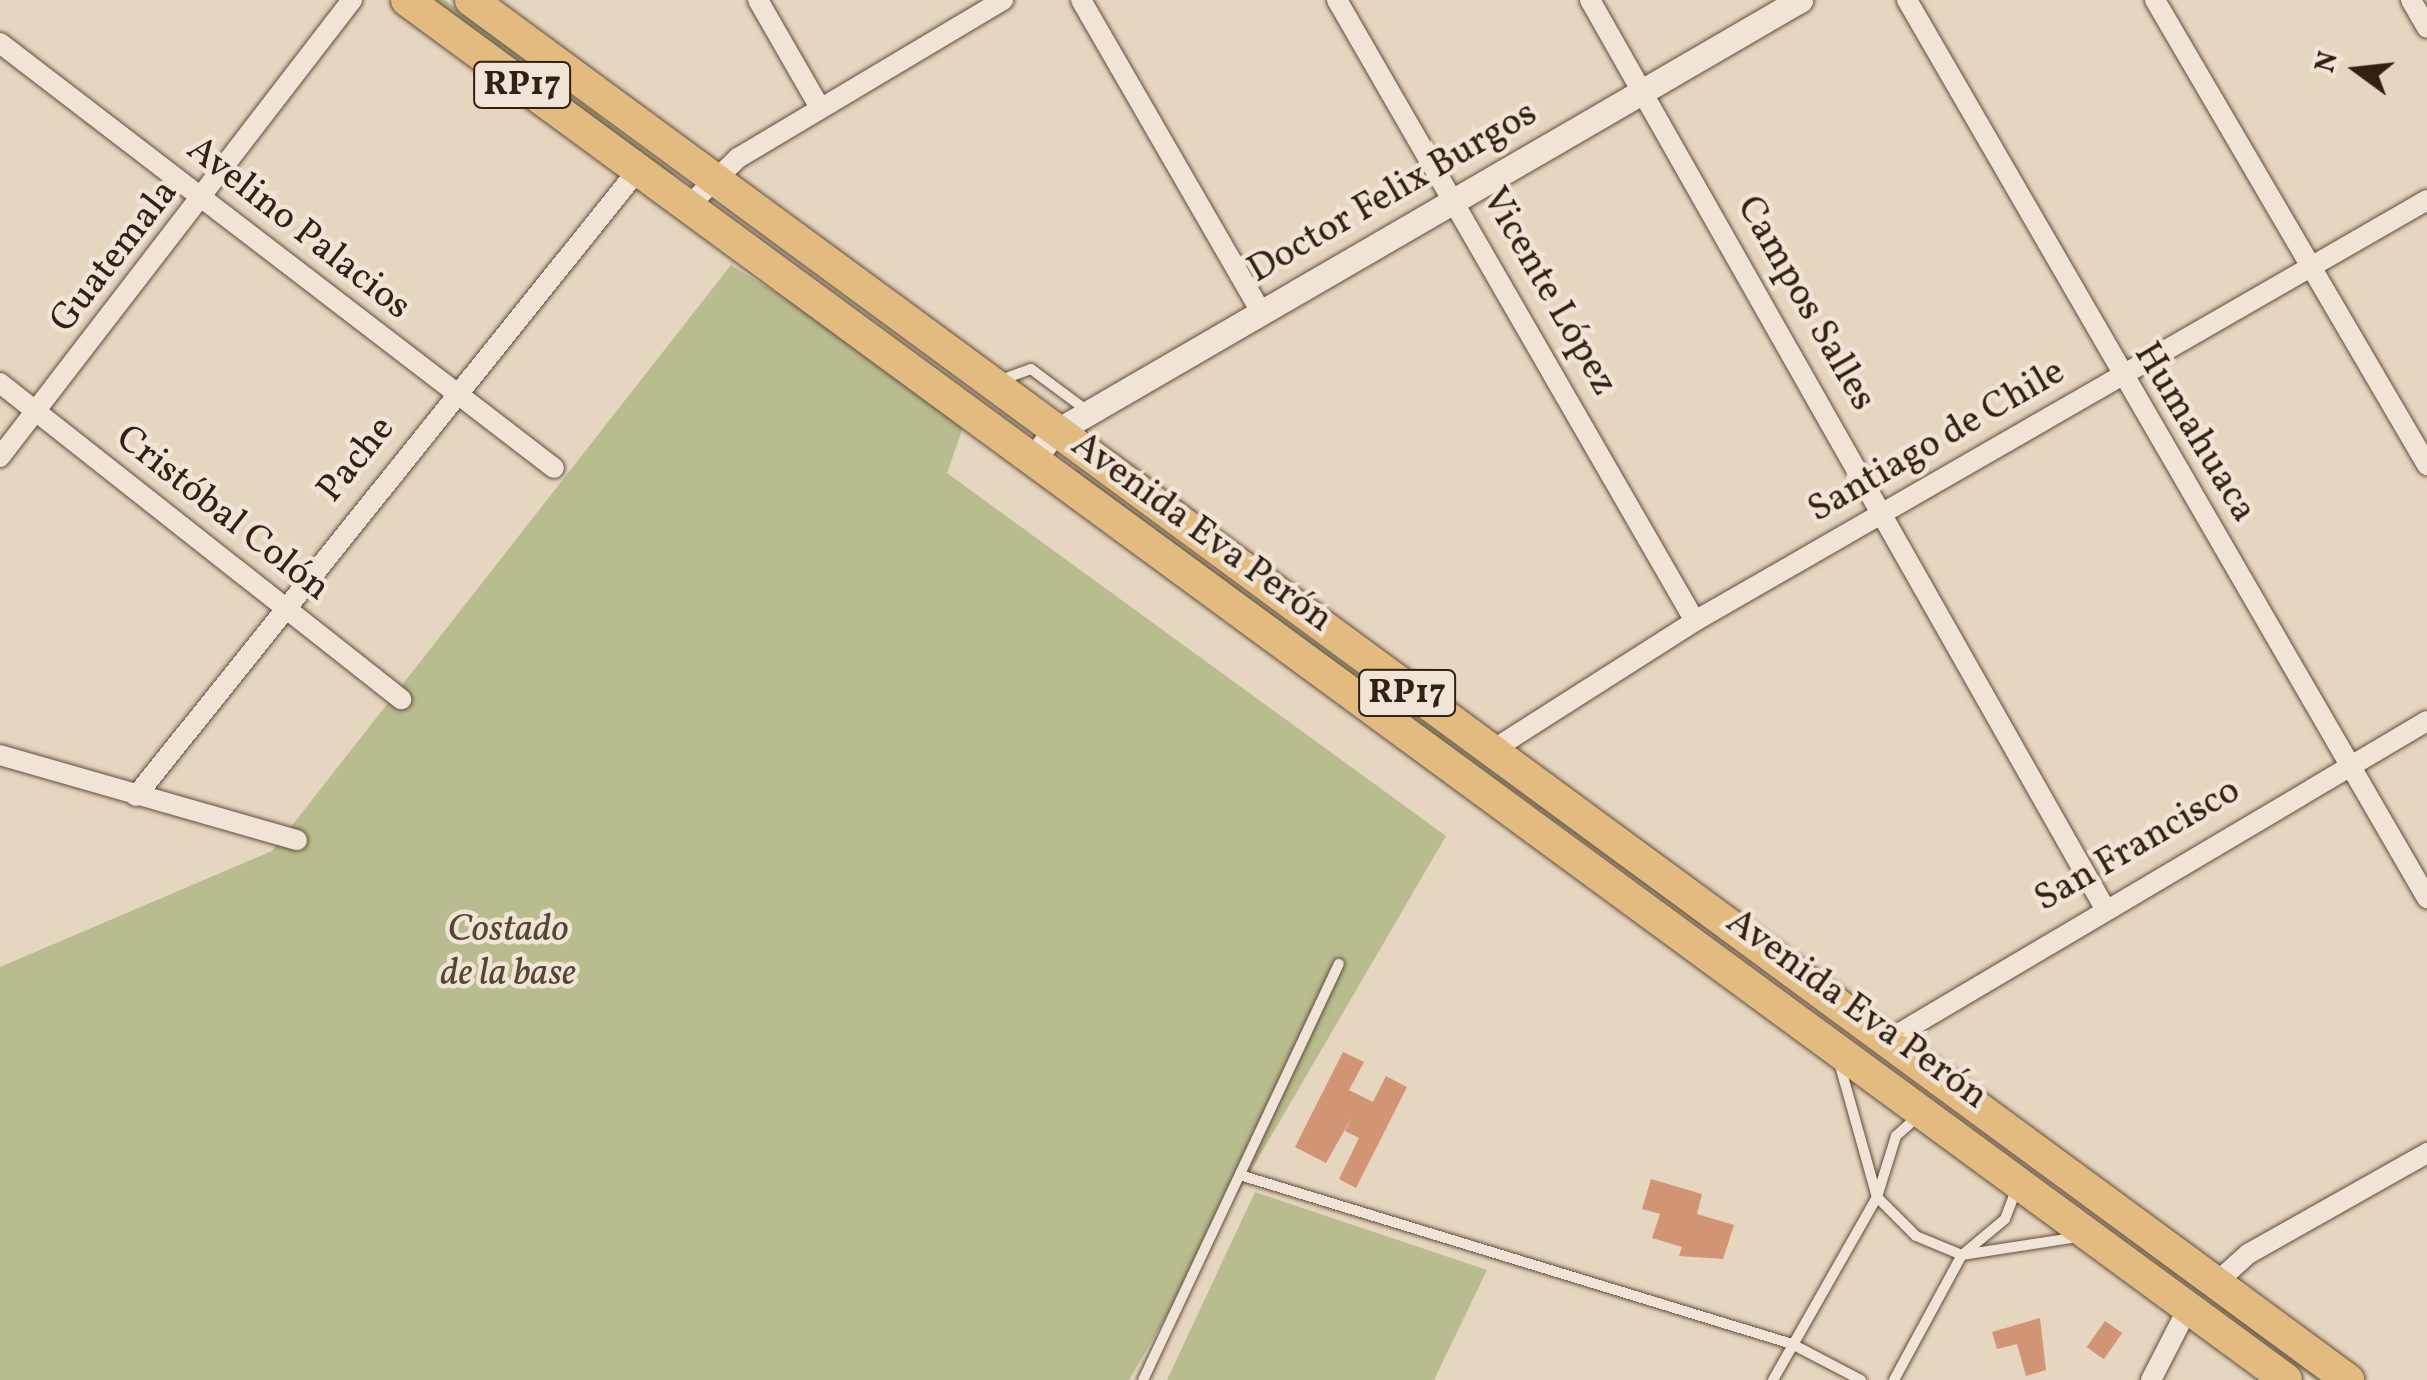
<!DOCTYPE html>
<meta charset="utf-8">
<style>
body{margin:0}
#map{position:relative;width:2427px;height:1380px;overflow:hidden;background:#e6d5bf;font-family:Vollkorn,serif}
div>[style]{position:absolute}
[style*='--x']{left:calc(var(--x)*1px);top:calc(var(--y)*1px);width:calc(var(--w)*1px);rotate:calc(var(--a)*1deg)}
.green>*{inset:0;background:#b9bc8f}
.building>*{inset:0;background:#d19575;transform-origin:0 0}
.roads{filter:drop-shadow(0 0 2px #604d3e) drop-shadow(0 0 2px #604d3e)}
.service>*{height:10px;margin:-5px;padding:0 5px;transform-origin:5px;border-radius:5px;background:#efe4d5}
.minor>*{height:20px;margin:-10px;padding:0 10px;transform-origin:10px;border-radius:10px;background:#efe4d5}
.tertiary>*{height:25px;margin:-12.5px;padding:0 12.5px;transform-origin:12.5px;border-radius:12.5px;background:#efe4d5}
.primary>*{height:32px;margin:-16px;padding:0 16px;transform-origin:16px;border-radius:16px;background:#e3ba80}
span{translate:-50% -50%;white-space:nowrap;text-align:center;line-height:1.15;-webkit-text-stroke:9px #efe4d5;paint-order:stroke}
.shield-label span{padding:2px 8px;background:#efe4d5;border:2px solid;border-radius:8px;-webkit-text-stroke-width:0}
.shield-label{font-size:35px;color:#332013;font-weight:700}
.street-label{font-size:38px;color:#332013}
.park-label{font-size:38px;color:#544732;font-style:italic}
.north{position:absolute;left:2307px;top:20px;width:100px;height:100px;-webkit-text-stroke:8px #efe4d5;paint-order:stroke;rotate:285deg;font-size:28px;font-weight:700;line-height:40px;text-align:center;color:#332013}
.north::after{content:'';display:block;margin:auto;width:35px;height:45px;background:#332013;clip-path:polygon(50% 0,100% 100%,50% 72%,0 100%)}
</style>
<div id="map">
<div class="green">
<div style="clip-path:polygon(434px 0,445px 0,674px 173px,669px 179px)"></div>
<div style="clip-path:polygon(731px 265px,968px 413px,947px 473px,1446px 836px,1129px 1380px,0 1380px,0 967px,272px 851px)"></div>
<div style="clip-path:polygon(1075px 468px,1936px 1095px,1073px 474px)"></div>
<div style="clip-path:polygon(2042px 1174px,2325px 1380px,2315px 1380px)"></div>
<div style="clip-path:polygon(1255px 1192px,1487px 1270px,1434px 1380px,1167px 1380px)"></div>
</div>
<div class="building">
<div style="clip-path:polygon(1343px 1052px,1364px 1062px,1349px 1090px,1373px 1102px,1386px 1076px,1407px 1087px,1356px 1188px,1339px 1179px,1359px 1138px,1345px 1131px,1352px 1117px,1326px 1163px,1295px 1147px)"></div>
<div style="clip-path:polygon(1651px 1179px,1702px 1194px,1697px 1214px,1734px 1225px,1723px 1259px,1679px 1256px,1682px 1247px,1652px 1238px,1660px 1214px,1642px 1209px)"></div>
<div style="clip-path:polygon(2040px 1318px,2046px 1370px,2026px 1376px,2017px 1344px,1997px 1349px,1992px 1332px)"></div>
<div style="left:2105px;top:1321px;width:21px;height:32px;rotate:35deg"></div>
</div>
<div class="roads">
<div class="service">
<div style="--x:998;--y:381;--w:35;--a:-20"></div>
<div style="--x:1031;--y:369;--w:72;--a:36.6"></div>
<div style="--x:1839;--y:1062;--w:140;--a:74.3"></div>
<div style="--x:1877;--y:1197;--w:55;--a:45"></div>
<div style="--x:1916;--y:1236;--w:50;--a:22.4"></div>
<div style="--x:1962;--y:1255;--w:117;--a:-8.8"></div>
<div style="--x:1243;--y:1176;--w:574;--a:17.01"></div>
<div style="--x:1792;--y:1344;--w:78;--a:27.6"></div>
<div style="--x:1143;--y:1380;--w:460;--a:-64.8"></div>
<div style="--x:1773;--y:1380;--w:210;--a:-60.4"></div>
<div style="--x:1877;--y:1197;--w:64;--a:-72.7"></div>
<div style="--x:1896;--y:1136;--w:27;--a:-42"></div>
<div style="--x:1894;--y:1380;--w:142;--a:-61.5"></div>
<div style="--x:1962;--y:1255;--w:56;--a:-39.9"></div>
<div style="--x:2005;--y:1219;--w:30;--a:-69"></div>
</div>
<div class="minor">
<div style="--x:758;--y:0;--w:122;--a:60.1"></div>
<div style="--x:1081;--y:0;--w:362;--a:60"></div>
<div style="--x:1337;--y:0;--w:717;--a:60.04"></div>
<div style="--x:1590;--y:0;--w:1040;--a:60.45"></div>
<div style="--x:1907;--y:0;--w:1038;--a:59.93"></div>
<div style="--x:2155;--y:0;--w:539;--a:59.67"></div>
<div style="--x:2411;--y:0;--w:32;--a:60"></div>
<div style="--x:0;--y:43;--w:698;--a:37.49"></div>
<div style="--x:686;--y:208;--w:72;--a:-43.9"></div>
<div style="--x:738;--y:158;--w:309;--a:-30.8"></div>
<div style="--x:0;--y:383;--w:511;--a:38.24"></div>
<div style="--x:0;--y:457;--w:577;--a:-52.4"></div>
<div style="--x:1488;--y:753;--w:246;--a:-32.5"></div>
<div style="--x:1695;--y:621;--w:844;--a:-29.9"></div>
<div style="--x:0;--y:755;--w:309;--a:16"></div>
<div style="--x:136;--y:796;--w:801;--a:-51.28"></div>
<div style="--x:1888;--y:1040;--w:626;--a:-30.62"></div>
<div style="--x:2216;--y:1283;--w:43;--a:-42.2"></div>
<div style="--x:2248;--y:1254;--w:206;--a:-29.4"></div>
<div style="--x:2151;--y:1380;--w:81;--a:-62.8"></div>
</div>
<div class="tertiary">
<div style="--x:1032;--y:461;--w:34;--a:-53"></div>
<div style="--x:1052;--y:434;--w:865;--a:-30.12"></div>
</div>
<div class="primary">
<div style="--x:407;--y:0;--w:2331;--a:36.29"></div>
<div style="--x:471;--y:0;--w:2330;--a:36.32"></div>
</div>
</div>
<div class="shield-label">
<span style="left:522px;top:85px">RP17</span>
<span style="left:1407px;top:693px">RP17</span>
</div>
<div class="street-label">
<span style="left:1393px;top:193px;rotate:-30deg">Doctor Felix Burgos</span>
<span style="left:298px;top:229px;rotate:38deg">Avelino Palacios</span>
<span style="left:115px;top:257px;rotate:-52deg">Guatemala</span>
<span style="left:1548px;top:292px;rotate:60deg">Vicente López</span>
<span style="left:1805px;top:304px;rotate:60deg">Campos Salles</span>
<span style="left:2194px;top:433px;rotate:59deg">Humahuaca</span>
<span style="left:1937px;top:442px;rotate:-30deg">Santiago de Chile</span>
<span style="left:357px;top:460px;rotate:-51deg">Pache</span>
<span style="left:222px;top:514px;rotate:38deg">Cristóbal Colón</span>
<span style="left:1201px;top:533px;rotate:36deg">Avenida Eva Perón</span>
<span style="left:2138px;top:846px;rotate:-30deg">San Francisco</span>
<span style="left:1856px;top:1010px;rotate:36deg">Avenida Eva Perón</span>
</div>
<div class="park-label">
<span style="left:508px;top:953px">Costado<br>de la base</span>
</div>
<div class="north">N</div>
</div>
